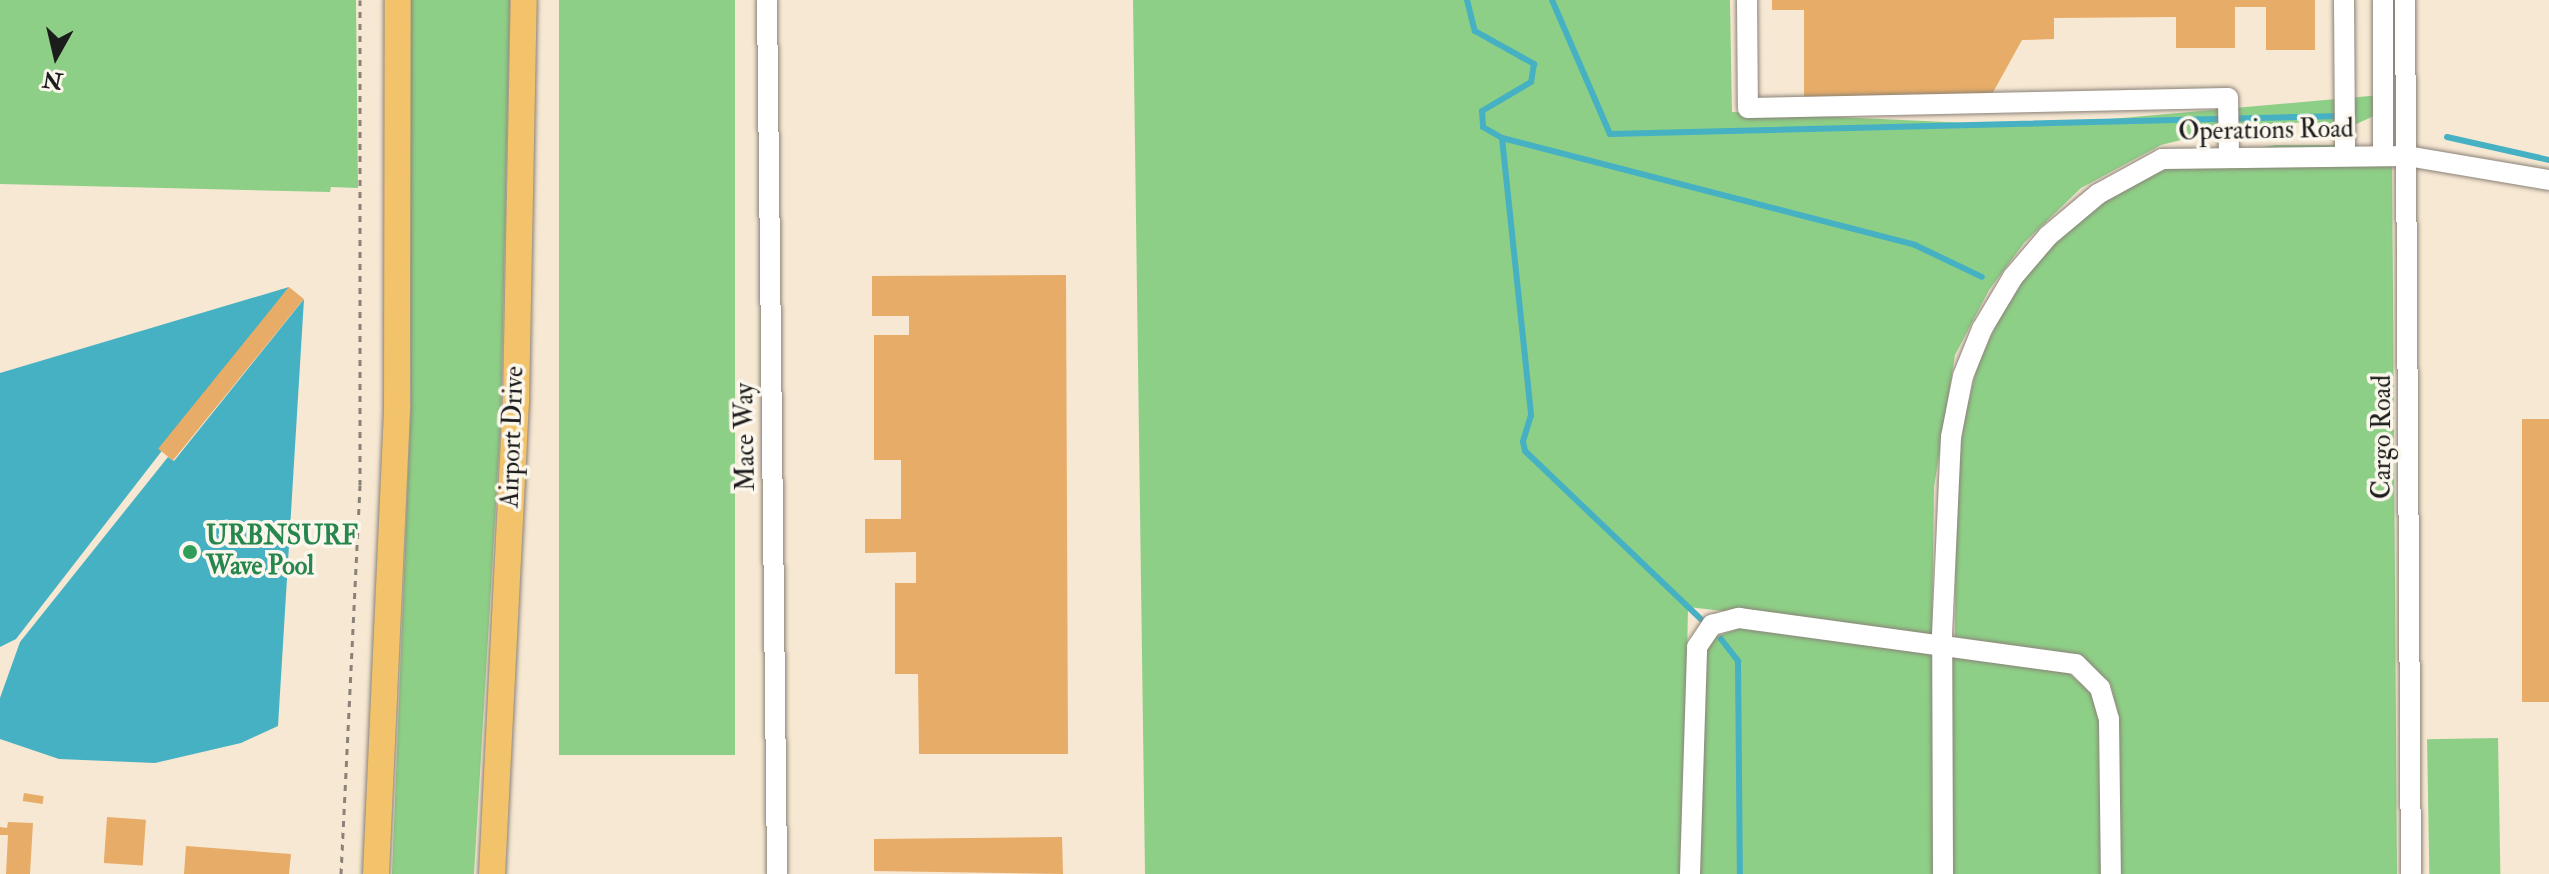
<!DOCTYPE html>
<style>
body{margin:0}
#map{position:relative;width:2549px;height:874px;overflow:hidden;background:#f7e8d3;font-family:"IM FELL Double Pica",serif}
div>[style]{position:absolute}
[style*='--x']{left:calc(var(--x)*1px);top:calc(var(--y)*1px);width:calc(var(--w)*1px);rotate:calc(var(--a)*1deg)}
.green>*{inset:0;background:#8ecf87;transform-origin:0 0}
.water>*{inset:0;background:#45b1c3}
.stream>*{height:6px;margin:-3px;padding:0 3px;transform-origin:3px;border-radius:3px;background:#45b1c3}
.building>*{inset:0;background:#e7ac68;transform-origin:0 0}
.path>*{height:3px;margin-top:-1.5px;transform-origin:0;background:repeating-linear-gradient(90deg,#8a8278 0 6px,transparent 0 12px)}
.roads{filter:drop-shadow(0 0 2px #8a8278) drop-shadow(0 0 2px #8a8278)}
.minor>*{height:20px;margin:-10px;padding:0 10px;transform-origin:10px;border-radius:10px;background:#fff}
.major>*{height:26px;margin:-13px;padding:0 13px;transform-origin:13px;border-radius:13px;background:#f2c36a}
.dots>*{width:22px;height:22px;translate:-50% -50%;box-sizing:border-box;border:4px solid #fbf7ec;border-radius:50%}
span{translate:-50% -50%;white-space:nowrap;text-align:center;line-height:1.15;-webkit-text-stroke:7px #fbf7ec;paint-order:stroke}
.street-label{font-size:26px;color:#1c1c1c}
.leisure-label{font-size:26px;color:#27864d;font-weight:700}
.left{translate:0 -50%;text-align:left}
.north{position:absolute;left:16px;top:16px;width:80px;height:80px;-webkit-text-stroke:6px #fbf7ec;paint-order:stroke;rotate:188deg;font-size:22px;font-weight:700;line-height:32px;text-align:center;color:#1c1c1c}
.north::after{content:'';display:block;margin:auto;width:28px;height:36px;background:#1c1c1c;clip-path:polygon(50% 0,100% 100%,50% 72%,0 100%)}
</style>
<div id="map">
<div class="green">
<div style="clip-path:polygon(0 0,356px 0,358px 188px,331px 187px,330px 192px,0 184px)"></div>
<div style="clip-path:polygon(408px 0,510px 0,501px 419px,474px 874px,392px 874px,411px 402px)"></div>
<div style="left:559px;top:0;width:176px;height:755px"></div>
<div style="clip-path:polygon(1133px 0,1730px 0,1732px 112px,2032px 126px,2381px 95px,2376px 115px,2352px 126px,2308px 122px,2233px 127px,2161px 145px,2081px 188px,2024px 243px,1989px 290px,1955px 355px,1934px 487px,1932px 635px,1688px 607px,1683px 874px,1145px 874px)"></div>
<div style="clip-path:polygon(2275px 145px,2337px 145px,2392px 153px,2397px 874px,2120px 874px,2118px 713px,2110px 683px,2075px 654px,1955px 637px,1956px 490px,1964px 419px,1978px 364px,2006px 304px,2043px 252px,2095px 207px,2156px 173px,2203px 157px)"></div>
<div style="clip-path:polygon(1746px 626px,1932px 652px,1934px 874px,1695px 874px,1705px 650px,1712px 638px)"></div>
<div style="clip-path:polygon(1951px 655px,2065px 670px,2093px 694px,2100px 712px,2103px 874px,1953px 874px)"></div>
<div style="left:2498px;top:738px;width:136px;height:71px;rotate:89deg"></div>
</div>
<div class="water">
<div style="clip-path:polygon(289px 287px,16px 639px,0 647px,0 373px)"></div>
<div style="clip-path:polygon(304px 299px,278px 726px,241px 743px,155px 763px,59px 759px,0 739px,0 698px,20px 642px,168px 457px,174px 461px)"></div>
</div>
<div class="stream">
<div style="--x:1467;--y:0;--w:32;--a:76"></div>
<div style="--x:1475;--y:31;--w:68;--a:29.2"></div>
<div style="--x:1534;--y:64;--w:18;--a:99"></div>
<div style="--x:1531;--y:82;--w:57;--a:149.4"></div>
<div style="--x:1482;--y:111;--w:16;--a:86"></div>
<div style="--x:1483;--y:127;--w:22;--a:30"></div>
<div style="--x:1502;--y:138;--w:279;--a:84"></div>
<div style="--x:1531;--y:415;--w:28;--a:107"></div>
<div style="--x:1523;--y:442;--w:9;--a:77"></div>
<div style="--x:1525;--y:451;--w:243;--a:43.7"></div>
<div style="--x:1552;--y:0;--w:146;--a:66.6"></div>
<div style="--x:1610;--y:134;--w:732;--a:-1.41"></div>
<div style="--x:2447;--y:137;--w:105;--a:12.7"></div>
<div style="--x:1502;--y:138;--w:427;--a:14.5"></div>
<div style="--x:1915;--y:245;--w:74;--a:25.5"></div>
<div style="--x:1721;--y:639;--w:28;--a:52"></div>
<div style="--x:1738;--y:661;--w:213;--a:89.5"></div>
</div>
<div class="building">
<div style="clip-path:polygon(1772px 0,2315px 0,2315px 50px,2266px 50px,2266px 7px,2235px 7px,2235px 48px,2176px 48px,2176px 17px,2054px 18px,2054px 39px,2022px 40px,1991px 96px,1804px 97px,1804px 10px,1772px 10px)"></div>
<div style="clip-path:polygon(1066px 275px,1068px 754px,919px 754px,918px 674px,895px 674px,895px 583px,916px 583px,916px 552px,865px 553px,865px 519px,901px 519px,901px 460px,874px 460px,874px 335px,909px 335px,909px 316px,872px 316px,872px 276px)"></div>
<div style="left:289px;top:287px;width:19px;height:208px;rotate:39deg"></div>
<div style="left:2522px;top:419px;width:27px;height:283px"></div>
<div style="left:24px;top:793px;width:20px;height:8px;rotate:9deg"></div>
<div style="left:107px;top:817px;width:39px;height:46px;rotate:4deg"></div>
<div style="clip-path:polygon(8px 822px,33px 823px,30px 874px,6px 874px,8px 835px,0 835px,0 827px,7px 828px)"></div>
<div style="clip-path:polygon(1062px 837px,1063px 874px,874px 871px,874px 839px)"></div>
<div style="clip-path:polygon(186px 846px,291px 854px,289px 874px,184px 874px)"></div>
</div>
<div class="path">
<div style="--x:341;--y:874;--w:389;--a:-87.2"></div>
<div style="--x:360;--y:485;--w:485;--a:-90"></div>
</div>
<div class="roads">
<div class="minor">
<div style="--x:767;--y:0;--w:874;--a:89.34"></div>
<div style="--x:1747;--y:0;--w:108;--a:89.5"></div>
<div style="--x:1748;--y:108;--w:480;--a:-1.2"></div>
<div style="--x:2228;--y:98;--w:58;--a:89"></div>
<div style="--x:2344;--y:0;--w:156;--a:89.6"></div>
<div style="--x:2405;--y:0;--w:874;--a:89.61"></div>
<div style="--x:2383;--y:156;--w:156;--a:-90"></div>
<div style="--x:1690;--y:874;--w:227;--a:-88.2"></div>
<div style="--x:1697;--y:647;--w:27;--a:-56"></div>
<div style="--x:1712;--y:625;--w:28;--a:-15"></div>
<div style="--x:1739;--y:618;--w:340;--a:7.8"></div>
<div style="--x:2076;--y:664;--w:34;--a:45"></div>
<div style="--x:2100;--y:688;--w:32;--a:74"></div>
<div style="--x:2109;--y:719;--w:155;--a:89.3"></div>
<div style="--x:1943;--y:874;--w:239;--a:-90.2"></div>
<div style="--x:1942;--y:635;--w:198;--a:-87.4"></div>
<div style="--x:1951;--y:437;--w:62;--a:-78.9"></div>
<div style="--x:1963;--y:376;--w:51;--a:-68"></div>
<div style="--x:1982;--y:329;--w:61;--a:-59.2"></div>
<div style="--x:2013;--y:277;--w:54;--a:-49.5"></div>
<div style="--x:2048;--y:236;--w:65;--a:-40"></div>
<div style="--x:2098;--y:194;--w:73;--a:-28.7"></div>
<div style="--x:2162;--y:159;--w:245;--a:-0.7"></div>
<div style="--x:2407;--y:156;--w:144;--a:9.6"></div>
</div>
<div class="major">
<div style="--x:376;--y:874;--w:469;--a:-87.4"></div>
<div style="--x:397;--y:405;--w:405;--a:-89.9"></div>
<div style="--x:492;--y:874;--w:474;--a:-87.1"></div>
<div style="--x:516;--y:401;--w:401;--a:-88.9"></div>
</div>
</div>
<div class="dots">
<div style="left:190px;top:552px;background:#2e9e5b"></div>
</div>
<div class="street-label">
<span style="left:2266px;top:131px;rotate:-1deg">Operations Road</span>
<span style="left:513px;top:437px;rotate:-88deg">Airport Drive</span>
<span style="left:746px;top:437px;rotate:-91deg">Mace Way</span>
<span style="left:2383px;top:437px;rotate:-90deg">Cargo Road</span>
</div>
<div class="leisure-label">
<span class="left" style="left:206px;top:552px">URBNSURF<br>Wave Pool</span>
</div>
<div class="north">N</div>
</div>
